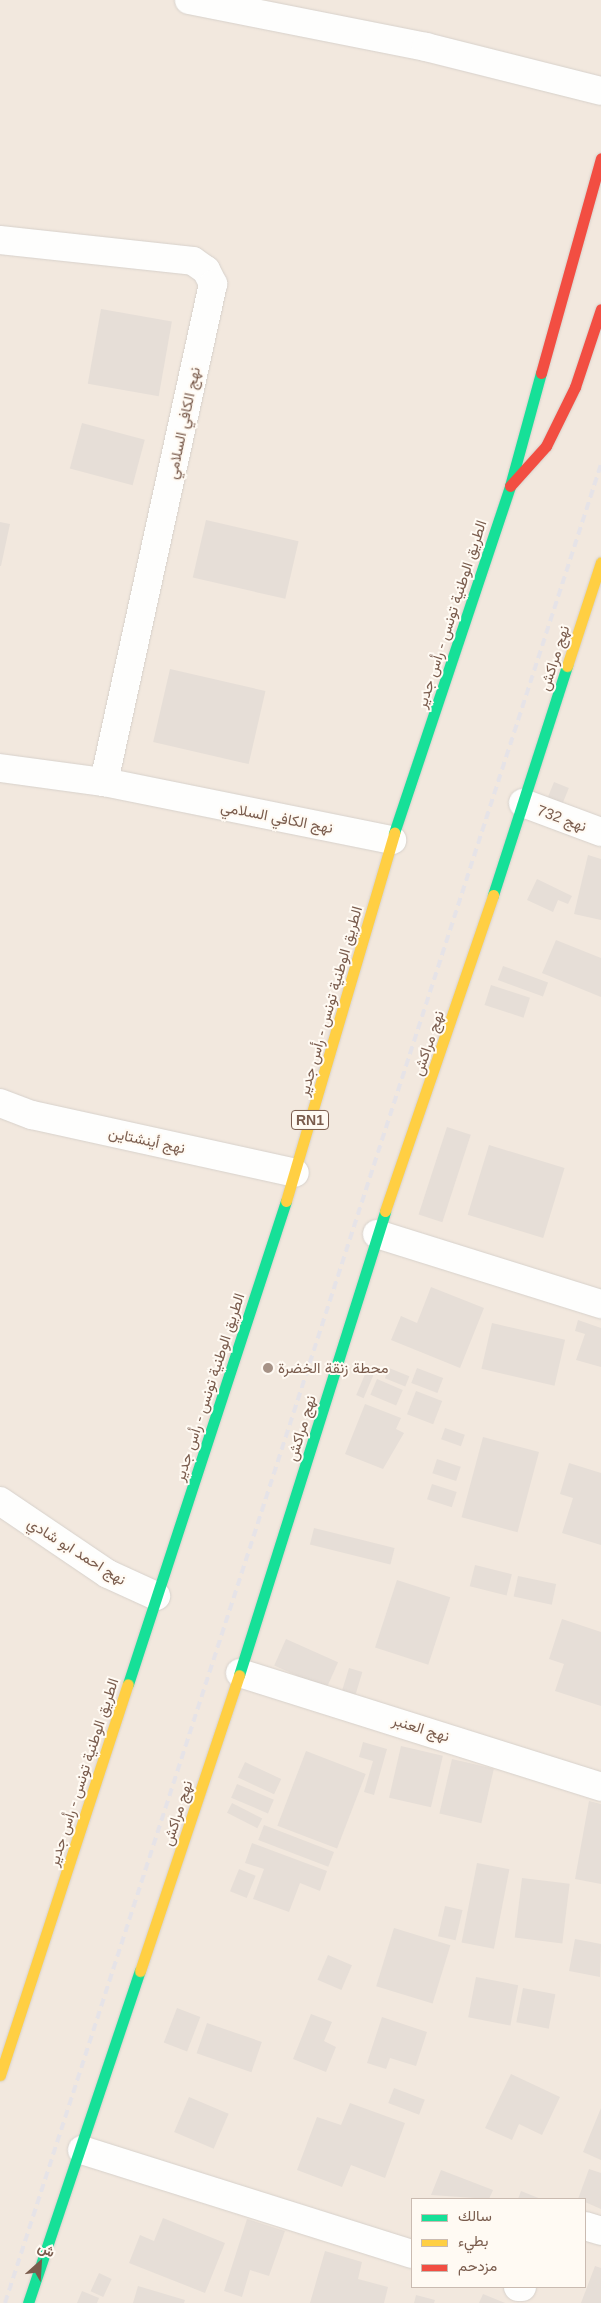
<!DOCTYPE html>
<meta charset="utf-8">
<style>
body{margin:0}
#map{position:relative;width:601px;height:2303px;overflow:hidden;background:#f9f5f0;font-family:Helvetica,Vazirmatn,sans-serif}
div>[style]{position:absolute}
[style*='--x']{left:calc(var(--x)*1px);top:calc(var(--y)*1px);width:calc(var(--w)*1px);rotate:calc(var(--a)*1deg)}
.residential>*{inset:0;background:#f2e8de}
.building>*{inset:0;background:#e6ded7;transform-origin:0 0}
.roads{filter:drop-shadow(0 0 1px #d7d1cb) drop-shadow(0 0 1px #d7d1cb)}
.street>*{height:28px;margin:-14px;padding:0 14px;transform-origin:14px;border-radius:14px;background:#fefefd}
.fast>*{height:11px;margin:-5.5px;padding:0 5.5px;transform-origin:5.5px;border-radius:5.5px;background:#16e098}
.slow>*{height:11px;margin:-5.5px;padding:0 5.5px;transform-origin:5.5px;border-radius:5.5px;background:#ffcf43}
.jam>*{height:11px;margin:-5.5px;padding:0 5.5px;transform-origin:5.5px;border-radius:5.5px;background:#f24e42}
.rail>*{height:4px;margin-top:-2px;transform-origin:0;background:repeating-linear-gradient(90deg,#e6e3e7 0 8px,transparent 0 13px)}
.dots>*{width:14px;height:14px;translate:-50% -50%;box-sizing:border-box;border:2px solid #fffaf3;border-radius:50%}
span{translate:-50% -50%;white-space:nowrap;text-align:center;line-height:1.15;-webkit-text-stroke:4px #fffaf3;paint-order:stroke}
.shield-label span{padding:1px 4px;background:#fffaf3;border:1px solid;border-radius:4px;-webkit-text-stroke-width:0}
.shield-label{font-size:14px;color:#7a5c4d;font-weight:700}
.street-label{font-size:15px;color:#7a5c4d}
.poi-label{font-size:15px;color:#7a5c4d}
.left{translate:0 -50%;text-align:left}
.legend{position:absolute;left:411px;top:2198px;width:175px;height:90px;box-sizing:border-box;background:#fffaf3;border:1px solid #cabbb1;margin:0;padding:6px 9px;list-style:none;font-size:15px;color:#7a5c4d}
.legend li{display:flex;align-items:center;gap:10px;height:25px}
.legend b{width:25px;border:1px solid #cabbb1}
.north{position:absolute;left:15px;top:2238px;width:50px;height:50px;-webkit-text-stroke:4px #fffaf3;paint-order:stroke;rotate:26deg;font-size:14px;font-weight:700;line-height:20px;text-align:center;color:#7a5c4d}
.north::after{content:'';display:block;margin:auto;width:18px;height:22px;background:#7a5c4d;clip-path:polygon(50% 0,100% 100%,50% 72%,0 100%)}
</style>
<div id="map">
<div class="residential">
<div style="clip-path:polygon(evenodd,0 0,601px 0,601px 2303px,0 2303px,0 0,412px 2199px,585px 2199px,585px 2287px,412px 2287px,412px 2199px)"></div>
</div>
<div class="building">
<div style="left:101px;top:309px;width:72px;height:76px;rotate:10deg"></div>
<div style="left:82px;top:423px;width:65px;height:47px;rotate:15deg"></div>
<div style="left:206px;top:520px;width:95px;height:59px;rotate:13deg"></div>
<div style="clip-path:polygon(0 522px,10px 524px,1px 566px,0 566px)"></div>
<div style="left:170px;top:669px;width:98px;height:75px;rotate:13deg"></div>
<div style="left:554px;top:782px;width:16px;height:22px;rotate:22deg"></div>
<div style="clip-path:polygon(588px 855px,601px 859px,601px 920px,574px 914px)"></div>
<div style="clip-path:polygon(537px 879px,572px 896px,568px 904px,558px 900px,553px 912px,527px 900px)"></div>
<div style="clip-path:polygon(556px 940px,601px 958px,601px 997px,542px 973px)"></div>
<div style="left:503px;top:966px;width:48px;height:15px;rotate:20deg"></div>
<div style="left:491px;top:985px;width:41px;height:21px;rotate:18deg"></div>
<div style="left:447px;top:1127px;width:25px;height:92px;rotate:18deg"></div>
<div style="left:489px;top:1145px;width:79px;height:73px;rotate:17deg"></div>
<div style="clip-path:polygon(431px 1287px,484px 1308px,460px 1368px,391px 1340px,401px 1316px,417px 1323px)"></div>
<div style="clip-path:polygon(578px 1320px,601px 1328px,601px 1367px,576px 1360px,585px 1334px,575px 1331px)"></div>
<div style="left:492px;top:1323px;width:75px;height:47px;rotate:13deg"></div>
<div style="left:389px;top:1368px;width:22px;height:11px;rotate:22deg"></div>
<div style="left:417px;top:1368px;width:28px;height:16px;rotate:21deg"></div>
<div style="left:366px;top:1372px;width:8px;height:25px;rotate:23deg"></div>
<div style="left:377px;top:1379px;width:28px;height:17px;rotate:23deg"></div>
<div style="left:416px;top:1391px;width:28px;height:25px;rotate:21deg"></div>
<div style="clip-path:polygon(365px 1404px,401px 1418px,396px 1429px,404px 1433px,383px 1469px,345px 1454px)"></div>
<div style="left:445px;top:1428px;width:21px;height:12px;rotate:19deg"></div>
<div style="left:483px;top:1437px;width:58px;height:83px;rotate:15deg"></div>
<div style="left:437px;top:1459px;width:25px;height:15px;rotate:18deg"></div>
<div style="clip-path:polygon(569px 1463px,601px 1473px,601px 1545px,562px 1533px,573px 1498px,560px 1494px)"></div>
<div style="left:432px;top:1484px;width:26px;height:16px;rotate:18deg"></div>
<div style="left:314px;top:1528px;width:83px;height:17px;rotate:14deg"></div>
<div style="left:475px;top:1565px;width:38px;height:22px;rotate:14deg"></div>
<div style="left:518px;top:1576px;width:39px;height:21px;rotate:12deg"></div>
<div style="left:397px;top:1580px;width:56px;height:71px;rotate:18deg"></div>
<div style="clip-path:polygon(562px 1619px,601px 1632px,601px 1706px,555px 1691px,564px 1664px,549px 1659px)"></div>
<div style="left:286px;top:1639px;width:57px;height:29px;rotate:24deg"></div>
<div style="left:349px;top:1668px;width:14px;height:26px;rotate:17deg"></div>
<div style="clip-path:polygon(363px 1742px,387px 1749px,374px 1795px,364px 1792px,373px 1761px,359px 1757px)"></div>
<div style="left:401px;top:1746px;width:43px;height:53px;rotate:13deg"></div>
<div style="left:306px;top:1751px;width:64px;height:80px;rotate:21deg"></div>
<div style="left:452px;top:1759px;width:43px;height:56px;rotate:13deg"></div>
<div style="left:245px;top:1762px;width:40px;height:17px;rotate:25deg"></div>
<div style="left:237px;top:1784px;width:40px;height:15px;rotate:23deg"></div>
<div style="clip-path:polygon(589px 1801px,601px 1804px,601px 1884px,575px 1879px)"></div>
<div style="left:232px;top:1803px;width:34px;height:11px;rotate:27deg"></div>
<div style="left:264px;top:1825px;width:75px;height:16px;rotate:21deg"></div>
<div style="clip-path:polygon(252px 1843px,327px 1871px,320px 1891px,300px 1883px,289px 1912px,253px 1899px,264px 1869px,245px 1863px)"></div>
<div style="left:477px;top:1863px;width:33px;height:81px;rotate:11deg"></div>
<div style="left:239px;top:1869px;width:18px;height:24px;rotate:22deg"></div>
<div style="left:522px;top:1878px;width:48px;height:60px;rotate:7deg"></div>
<div style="left:445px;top:1906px;width:18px;height:31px;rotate:13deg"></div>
<div style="left:394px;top:1928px;width:59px;height:61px;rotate:17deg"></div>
<div style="clip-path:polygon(575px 1939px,601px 1944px,600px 1977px,569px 1971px)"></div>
<div style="left:328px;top:1955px;width:26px;height:27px;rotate:23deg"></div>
<div style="left:476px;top:1977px;width:43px;height:41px;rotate:11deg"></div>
<div style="left:523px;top:1988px;width:33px;height:35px;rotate:11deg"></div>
<div style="left:177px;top:2008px;width:25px;height:37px;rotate:21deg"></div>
<div style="clip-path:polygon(311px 2014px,332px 2022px,324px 2041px,336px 2047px,326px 2072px,293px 2059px)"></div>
<div style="clip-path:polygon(382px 2017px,427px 2032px,416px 2066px,390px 2058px,386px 2069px,367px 2063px)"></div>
<div style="left:207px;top:2023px;width:58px;height:32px;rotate:19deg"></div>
<div style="clip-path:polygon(511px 2074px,560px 2097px,542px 2135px,519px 2124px,512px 2140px,485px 2128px)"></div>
<div style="left:394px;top:2088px;width:33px;height:16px;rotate:21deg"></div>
<div style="left:189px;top:2097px;width:43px;height:38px;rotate:23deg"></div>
<div style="clip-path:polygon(350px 2103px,405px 2123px,385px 2178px,351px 2165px,342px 2187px,297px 2170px,317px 2117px,341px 2125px)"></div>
<div style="clip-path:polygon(601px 2108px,601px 2160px,583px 2152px)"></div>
<div style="clip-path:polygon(589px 2169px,601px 2173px,601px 2209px,578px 2199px)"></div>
<div style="clip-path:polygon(441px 2170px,493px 2190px,489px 2199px,431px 2195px)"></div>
<div style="clip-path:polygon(521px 2191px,541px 2199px,518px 2199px)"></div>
<div style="clip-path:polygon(163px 2218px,225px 2243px,205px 2293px,129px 2263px,140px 2235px,154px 2241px)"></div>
<div style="clip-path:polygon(247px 2219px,285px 2231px,269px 2276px,250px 2270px,242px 2297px,224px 2291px)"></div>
<div style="clip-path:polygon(325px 2251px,362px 2262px,358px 2279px,388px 2287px,384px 2303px,310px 2303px)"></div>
<div style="clip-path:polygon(595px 2266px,601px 2268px,601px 2303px,581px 2303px)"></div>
<div style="left:99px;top:2273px;width:14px;height:20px;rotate:25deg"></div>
<div style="clip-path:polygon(138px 2286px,185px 2300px,184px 2303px,133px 2303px)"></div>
<div style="clip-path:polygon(82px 2291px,99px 2298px,97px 2303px,77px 2303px)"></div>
<div style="clip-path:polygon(483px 2294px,505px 2303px,479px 2303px)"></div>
<div style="clip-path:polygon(416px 2295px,435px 2300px,434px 2303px,414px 2303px)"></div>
</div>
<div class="roads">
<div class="street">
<div style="--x:189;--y:0;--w:242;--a:11.2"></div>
<div style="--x:426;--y:47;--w:180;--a:14.1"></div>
<div style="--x:0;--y:240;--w:194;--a:6.2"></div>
<div style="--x:193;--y:261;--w:16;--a:35"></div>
<div style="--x:206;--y:270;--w:16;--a:63"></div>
<div style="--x:213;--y:284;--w:510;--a:102.35"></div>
<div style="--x:0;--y:768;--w:105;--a:7.7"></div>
<div style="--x:104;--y:782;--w:294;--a:11.4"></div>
<div style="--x:523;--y:803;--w:83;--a:20.4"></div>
<div style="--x:0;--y:1103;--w:34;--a:21"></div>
<div style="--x:32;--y:1115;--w:269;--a:12.4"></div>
<div style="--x:377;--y:1234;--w:235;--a:17.4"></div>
<div style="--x:0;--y:1501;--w:130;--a:34.1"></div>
<div style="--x:108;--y:1574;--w:53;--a:24.6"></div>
<div style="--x:240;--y:1673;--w:379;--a:17.5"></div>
<div style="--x:82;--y:2150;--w:346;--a:17.5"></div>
<div style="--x:585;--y:2226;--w:17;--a:17"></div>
<div style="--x:518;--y:2287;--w:4;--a:0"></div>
</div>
<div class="fast">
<div style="--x:394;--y:833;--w:366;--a:-71.5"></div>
<div style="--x:510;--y:486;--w:117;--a:-74.7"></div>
<div style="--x:493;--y:895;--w:241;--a:-72.1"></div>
<div style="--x:239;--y:1675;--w:486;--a:-72.5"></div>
<div style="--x:128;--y:1684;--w:508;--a:-71.89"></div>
<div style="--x:28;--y:2303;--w:350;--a:-71.4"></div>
</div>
<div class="slow">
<div style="--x:567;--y:666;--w:109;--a:-71.9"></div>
<div style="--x:286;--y:1201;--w:384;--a:-73.6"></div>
<div style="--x:385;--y:1211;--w:334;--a:-71.1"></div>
<div style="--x:140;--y:1971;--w:312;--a:-71.5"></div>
<div style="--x:0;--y:2075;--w:411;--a:-71.9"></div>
</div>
<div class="jam">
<div style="--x:541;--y:373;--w:223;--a:-74.4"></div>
<div style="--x:510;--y:486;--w:54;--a:-48"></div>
<div style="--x:546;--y:446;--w:66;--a:-63.8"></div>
<div style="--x:575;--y:387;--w:82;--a:-71.6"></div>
</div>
</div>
<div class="rail">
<div style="--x:5;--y:2303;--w:1933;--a:-72.04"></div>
</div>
<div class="dots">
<div style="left:268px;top:1368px;background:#a69286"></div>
</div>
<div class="shield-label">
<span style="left:310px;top:1120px">RN1</span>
</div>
<div class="street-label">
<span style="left:183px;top:423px;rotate:-78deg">نهج الكافي السلامي</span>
<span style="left:451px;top:614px;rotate:-72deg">الطريق الوطنية تونس - رأس جدير</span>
<span style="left:554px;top:658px;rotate:-72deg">نهج مراكش</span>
<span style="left:277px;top:817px;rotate:11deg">نهج الكافي السلامي</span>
<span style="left:562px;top:818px;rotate:20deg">نهج 732</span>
<span style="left:330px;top:1001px;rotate:-74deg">الطريق الوطنية تونس - رأس جدير</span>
<span style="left:428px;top:1043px;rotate:-71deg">نهج مراكش</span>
<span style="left:147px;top:1140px;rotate:12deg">نهج أينشتاين</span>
<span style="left:209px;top:1387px;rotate:-72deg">الطريق الوطنية تونس - رأس جدير</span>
<span style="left:301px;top:1428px;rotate:-73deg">نهج مراكش</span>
<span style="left:77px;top:1551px;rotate:32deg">نهج احمد ابو شادي</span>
<span style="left:421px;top:1728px;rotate:17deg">نهج العنبر</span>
<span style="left:83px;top:1772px;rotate:-72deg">الطريق الوطنية تونس - رأس جدير</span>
<span style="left:177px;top:1813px;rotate:-72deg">نهج مراكش</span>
</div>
<div class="poi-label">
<span class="left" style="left:278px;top:1368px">محطة زنقة الخضرة</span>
</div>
<ul class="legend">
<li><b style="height:6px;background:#16e098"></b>سالك</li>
<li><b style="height:6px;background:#ffcf43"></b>بطيء</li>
<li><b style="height:6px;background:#f24e42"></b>مزدحم</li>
</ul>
<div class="north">ش</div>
</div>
